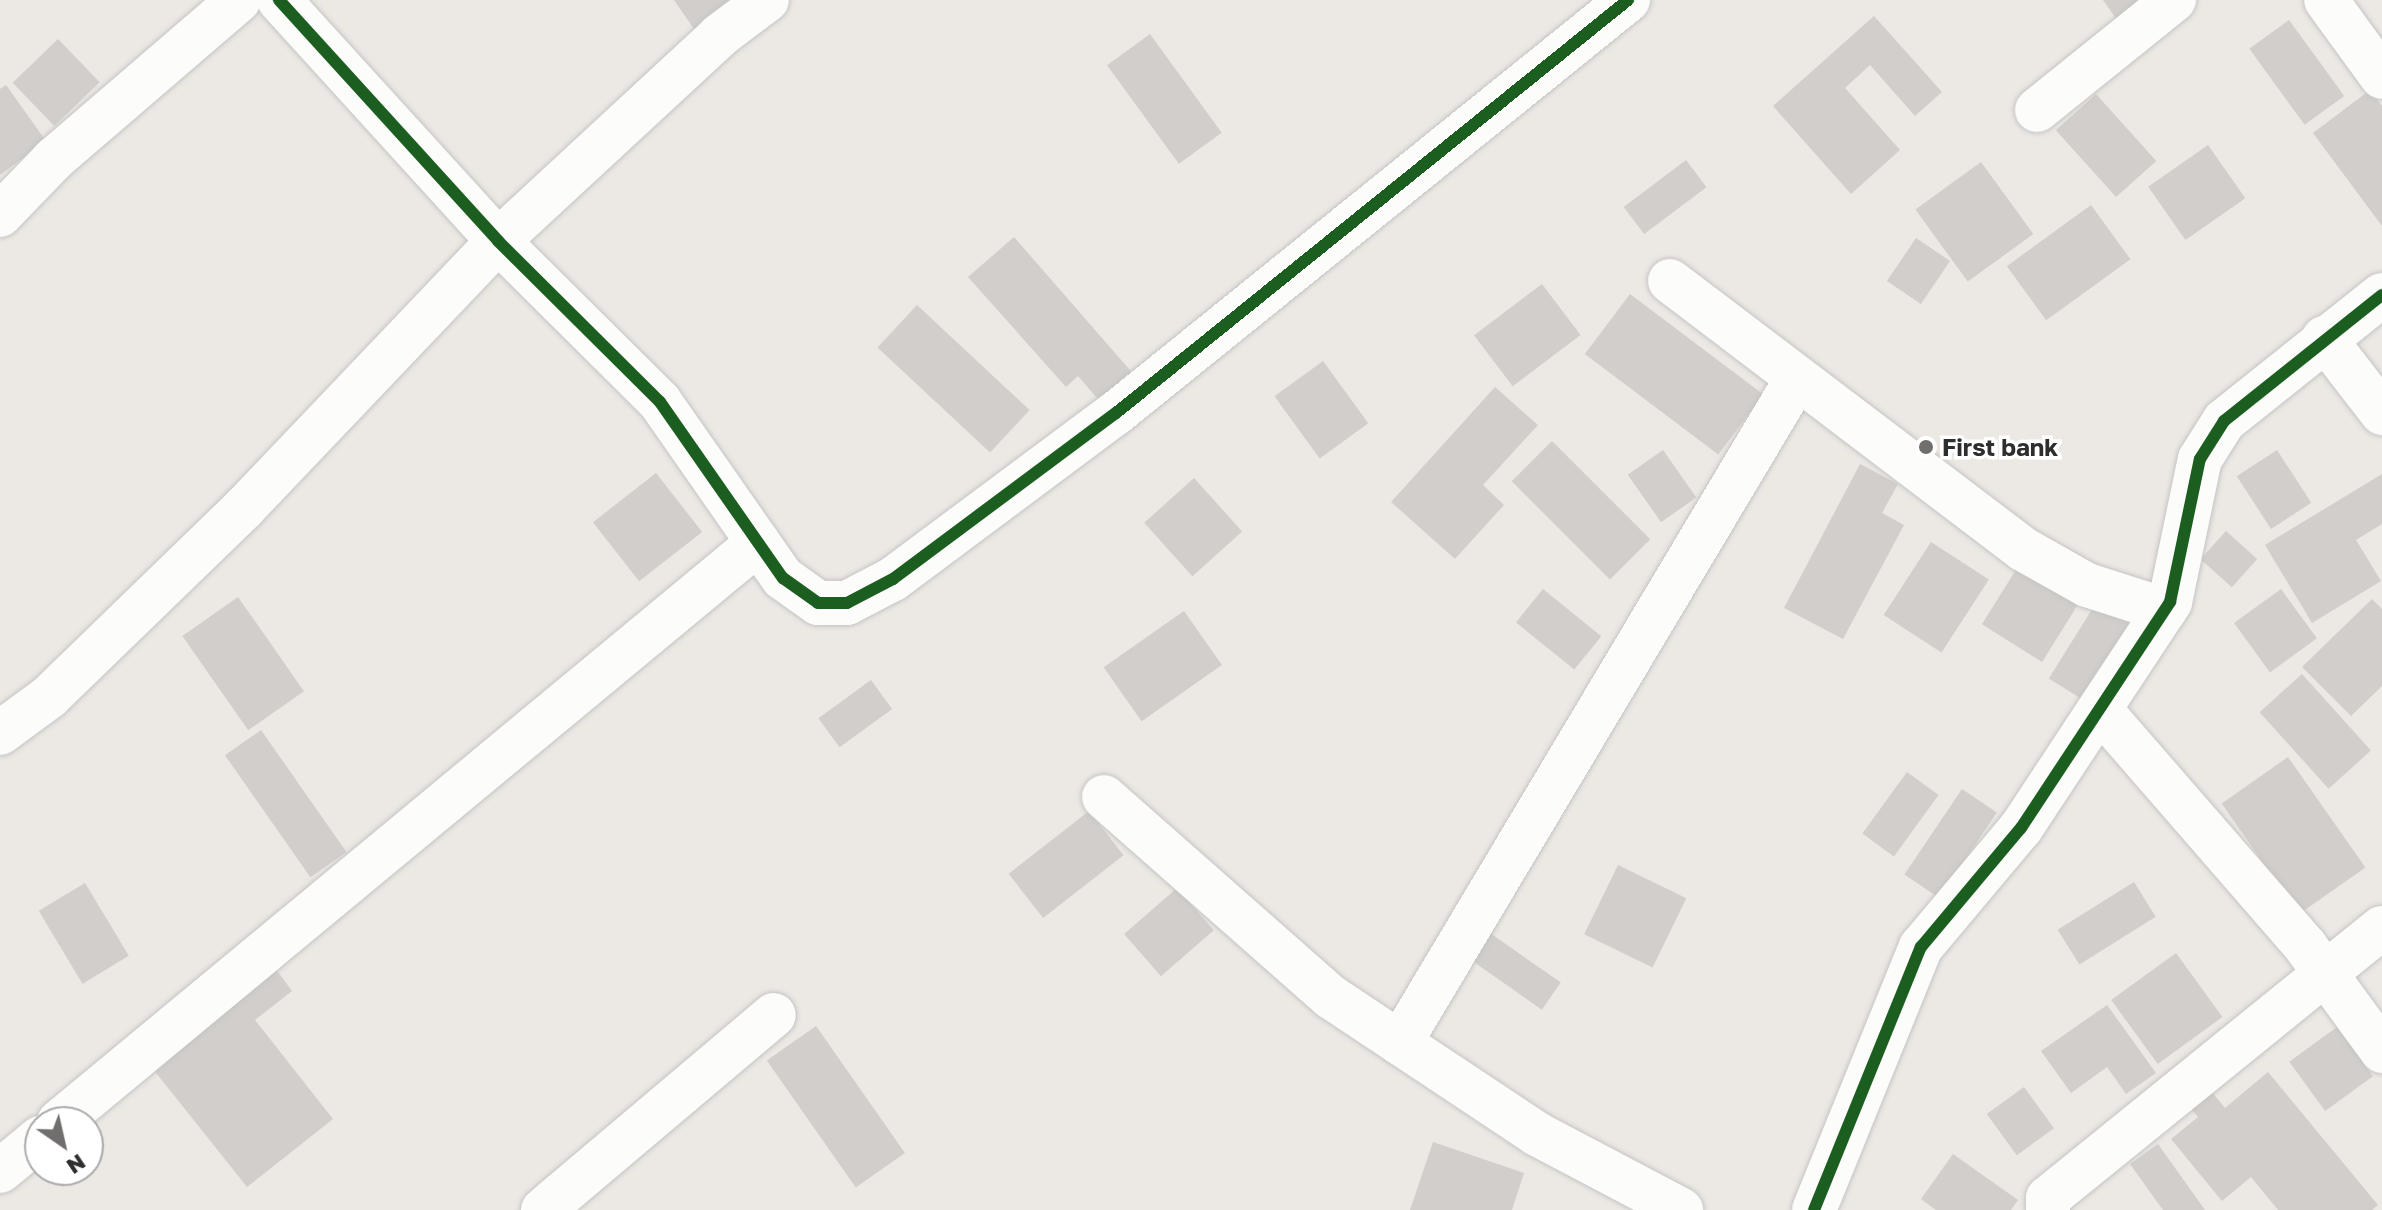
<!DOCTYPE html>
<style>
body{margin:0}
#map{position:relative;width:2382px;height:1210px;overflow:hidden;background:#ece8e4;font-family:"Golos Text",sans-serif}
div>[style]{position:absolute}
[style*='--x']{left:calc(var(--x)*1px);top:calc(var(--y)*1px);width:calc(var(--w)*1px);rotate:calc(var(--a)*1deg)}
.building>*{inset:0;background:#d1cecb;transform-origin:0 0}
.roads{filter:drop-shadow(0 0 2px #c5c4c5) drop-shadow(0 0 2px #c5c4c5)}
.minor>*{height:44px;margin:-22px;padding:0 22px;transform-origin:22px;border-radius:22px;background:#fcfcfb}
.cycleway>*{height:12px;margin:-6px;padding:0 6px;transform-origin:6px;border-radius:6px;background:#1b5e20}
.dots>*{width:22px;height:22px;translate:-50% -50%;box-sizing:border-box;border:4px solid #fff;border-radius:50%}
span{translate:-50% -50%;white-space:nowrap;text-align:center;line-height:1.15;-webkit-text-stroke:7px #fff;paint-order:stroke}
.poi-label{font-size:24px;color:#2e2e2e;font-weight:700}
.left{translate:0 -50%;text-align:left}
.north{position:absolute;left:24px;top:1106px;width:80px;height:80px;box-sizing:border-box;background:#fff;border:2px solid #ababab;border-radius:50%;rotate:146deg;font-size:22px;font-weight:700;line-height:32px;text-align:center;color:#2e2e2e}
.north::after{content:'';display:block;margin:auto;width:28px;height:36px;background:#706f6e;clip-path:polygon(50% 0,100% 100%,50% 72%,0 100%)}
</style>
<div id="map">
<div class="building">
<div style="clip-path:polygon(674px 0,737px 0,694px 29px)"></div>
<div style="clip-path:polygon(2103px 0,2155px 0,2122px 27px)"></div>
<div style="clip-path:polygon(1874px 16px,1942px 92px,1915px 116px,1870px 65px,1845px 88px,1900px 150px,1851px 194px,1773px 106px)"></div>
<div style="left:2289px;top:20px;width:94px;height:49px;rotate:54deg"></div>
<div style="left:1150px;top:34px;width:122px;height:53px;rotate:54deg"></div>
<div style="left:58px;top:39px;width:60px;height:63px;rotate:46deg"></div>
<div style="clip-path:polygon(6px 85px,46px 141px,0 175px,0 89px)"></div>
<div style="clip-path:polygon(2370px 90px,2382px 106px,2382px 226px,2313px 133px)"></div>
<div style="left:2096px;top:94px;width:90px;height:54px;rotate:48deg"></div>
<div style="left:2208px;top:145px;width:65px;height:73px;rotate:55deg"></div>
<div style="left:1686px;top:160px;width:34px;height:78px;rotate:53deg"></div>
<div style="left:1981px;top:162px;width:89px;height:81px;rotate:54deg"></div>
<div style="left:2091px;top:205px;width:67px;height:104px;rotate:54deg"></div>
<div style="clip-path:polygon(1014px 237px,1136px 377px,1103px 405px,1078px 376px,1066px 387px,968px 277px)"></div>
<div style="left:1916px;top:238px;width:41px;height:52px;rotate:34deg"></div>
<div style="left:1542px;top:284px;width:64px;height:85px;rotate:53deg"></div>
<div style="left:1630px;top:294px;width:167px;height:75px;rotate:37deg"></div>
<div style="left:917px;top:305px;width:154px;height:58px;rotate:43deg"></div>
<div style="left:1323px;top:361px;width:77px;height:60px;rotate:54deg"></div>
<div style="clip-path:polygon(1495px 387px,1538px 425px,1483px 485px,1504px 505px,1455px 559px,1391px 502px)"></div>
<div style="left:1552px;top:441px;width:139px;height:57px;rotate:45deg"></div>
<div style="left:1663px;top:450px;width:58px;height:43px;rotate:55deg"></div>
<div style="left:2277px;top:450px;width:63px;height:48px;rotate:57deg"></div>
<div style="clip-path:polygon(1860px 464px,1898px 484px,1882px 513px,1904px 525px,1843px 639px,1784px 608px)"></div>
<div style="left:656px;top:473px;width:75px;height:80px;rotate:52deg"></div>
<div style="clip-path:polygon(2382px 474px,2382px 524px,2356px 540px,2381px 581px,2312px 623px,2265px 545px)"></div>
<div style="left:1194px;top:478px;width:72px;height:67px;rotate:48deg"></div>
<div style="left:2226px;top:531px;width:42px;height:38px;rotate:42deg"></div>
<div style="left:1931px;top:542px;width:69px;height:87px;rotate:33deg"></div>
<div style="left:2019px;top:565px;width:71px;height:70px;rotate:32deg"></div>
<div style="left:1543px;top:589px;width:75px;height:43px;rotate:39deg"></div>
<div style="left:2281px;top:589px;width:61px;height:58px;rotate:54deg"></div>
<div style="left:238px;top:597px;width:115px;height:68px;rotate:55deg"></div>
<div style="clip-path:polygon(2372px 599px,2382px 609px,2382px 686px,2351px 716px,2302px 667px)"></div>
<div style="left:2096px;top:603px;width:46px;height:89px;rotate:32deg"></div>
<div style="left:1184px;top:611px;width:66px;height:98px;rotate:55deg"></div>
<div style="left:2302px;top:674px;width:103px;height:57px;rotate:48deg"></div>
<div style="left:871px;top:680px;width:36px;height:65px;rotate:54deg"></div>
<div style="left:261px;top:730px;width:149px;height:44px;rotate:55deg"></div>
<div style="left:2288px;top:757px;width:135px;height:81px;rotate:55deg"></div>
<div style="left:1907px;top:772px;width:39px;height:76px;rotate:36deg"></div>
<div style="left:1962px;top:789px;width:42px;height:103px;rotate:34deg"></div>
<div style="left:1089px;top:811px;width:56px;height:102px;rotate:52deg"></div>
<div style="left:1618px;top:865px;width:76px;height:77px;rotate:26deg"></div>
<div style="left:2134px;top:882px;width:41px;height:90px;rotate:58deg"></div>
<div style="left:85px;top:883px;width:85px;height:54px;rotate:59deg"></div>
<div style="left:1177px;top:888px;width:56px;height:70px;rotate:49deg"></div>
<div style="left:1487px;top:931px;width:90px;height:33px;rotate:35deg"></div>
<div style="left:2176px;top:953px;width:79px;height:80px;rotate:54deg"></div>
<div style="clip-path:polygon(275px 968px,292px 991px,255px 1020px,333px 1119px,247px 1187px,153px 1069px)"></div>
<div style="clip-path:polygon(2107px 1005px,2156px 1073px,2126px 1094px,2107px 1067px,2071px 1093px,2041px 1051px)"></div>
<div style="left:816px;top:1026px;width:155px;height:60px;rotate:55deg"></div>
<div style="left:2337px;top:1027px;width:61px;height:59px;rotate:54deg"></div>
<div style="clip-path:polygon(2268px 1072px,2378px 1205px,2372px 1210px,2278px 1210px,2251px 1177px,2222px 1201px,2171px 1139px,2198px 1117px,2186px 1103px,2207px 1086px,2225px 1108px)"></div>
<div style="left:2024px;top:1087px;width:51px;height:46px;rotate:54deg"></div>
<div style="clip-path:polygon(1433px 1142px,1524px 1173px,1512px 1210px,1410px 1210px)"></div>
<div style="clip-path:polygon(2158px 1144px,2205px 1210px,2163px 1210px,2130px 1164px)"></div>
<div style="clip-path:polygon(1953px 1154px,2018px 1200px,2011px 1210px,1936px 1210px,1921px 1199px)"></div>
</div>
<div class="roads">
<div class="minor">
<div style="--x:279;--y:0;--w:326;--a:47.7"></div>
<div style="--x:498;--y:241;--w:228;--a:44.8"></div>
<div style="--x:660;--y:402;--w:215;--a:55.1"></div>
<div style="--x:783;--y:578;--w:43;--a:35.5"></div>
<div style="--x:818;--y:603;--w:29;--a:0"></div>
<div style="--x:847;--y:603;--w:52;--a:-27.6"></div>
<div style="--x:893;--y:579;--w:278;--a:-36.7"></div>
<div style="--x:1116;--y:413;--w:658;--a:-38.89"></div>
<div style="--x:2326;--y:0;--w:95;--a:54"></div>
<div style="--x:2037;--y:110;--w:176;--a:-38.8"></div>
<div style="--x:0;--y:215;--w:78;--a:-46"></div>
<div style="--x:54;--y:159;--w:244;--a:-40.7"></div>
<div style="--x:1670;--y:281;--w:443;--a:37.2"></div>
<div style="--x:2023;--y:549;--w:73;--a:29.4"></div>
<div style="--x:2087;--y:585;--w:82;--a:17.8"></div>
<div style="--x:2324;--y:338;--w:95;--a:52.3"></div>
<div style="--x:2102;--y:712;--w:311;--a:49"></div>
<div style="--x:2306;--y:947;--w:129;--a:53.8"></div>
<div style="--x:0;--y:733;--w:61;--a:-36.3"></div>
<div style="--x:49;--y:697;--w:272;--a:-44.1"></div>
<div style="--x:244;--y:508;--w:369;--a:-46.4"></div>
<div style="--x:498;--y:241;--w:301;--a:-42.8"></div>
<div style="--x:719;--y:36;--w:60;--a:-36.9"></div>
<div style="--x:1104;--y:797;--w:303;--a:41.4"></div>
<div style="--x:1331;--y:997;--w:247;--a:33.6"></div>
<div style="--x:1537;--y:1134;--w:163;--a:27.8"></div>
<div style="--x:1400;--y:1043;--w:772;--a:-59.15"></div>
<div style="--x:59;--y:1122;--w:908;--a:-39.64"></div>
<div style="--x:0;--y:1171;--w:52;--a:-39.5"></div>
<div style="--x:543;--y:1210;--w:302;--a:-40.2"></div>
<div style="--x:1814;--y:1210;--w:284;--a:-67.9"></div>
<div style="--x:1921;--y:947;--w:155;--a:-50"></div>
<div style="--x:2021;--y:828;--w:271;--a:-56.6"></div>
<div style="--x:2170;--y:602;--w:146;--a:-78.2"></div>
<div style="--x:2200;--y:459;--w:45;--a:-57.7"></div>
<div style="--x:2224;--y:421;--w:202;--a:-38.6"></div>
<div style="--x:2048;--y:1210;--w:12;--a:-90"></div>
<div style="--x:2048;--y:1198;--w:429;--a:-39"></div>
</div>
</div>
<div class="cycleway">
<div style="--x:279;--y:0;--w:326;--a:47.7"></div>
<div style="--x:498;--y:241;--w:228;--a:44.8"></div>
<div style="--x:660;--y:402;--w:215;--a:55.1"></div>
<div style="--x:783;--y:578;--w:43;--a:35.5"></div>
<div style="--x:818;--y:603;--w:29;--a:0"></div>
<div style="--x:847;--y:603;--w:52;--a:-27.6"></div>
<div style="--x:893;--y:579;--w:278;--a:-36.7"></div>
<div style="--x:1116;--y:413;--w:658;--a:-38.89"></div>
<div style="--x:1814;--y:1210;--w:284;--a:-67.9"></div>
<div style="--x:1921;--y:947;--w:155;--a:-50"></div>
<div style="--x:2021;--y:828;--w:271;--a:-56.6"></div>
<div style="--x:2170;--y:602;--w:146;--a:-78.2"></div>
<div style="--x:2200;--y:459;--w:45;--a:-57.7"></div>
<div style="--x:2224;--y:421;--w:202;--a:-38.6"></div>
</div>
<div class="dots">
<div style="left:1926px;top:447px;background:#706f6e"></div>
</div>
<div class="poi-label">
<span class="left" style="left:1942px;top:447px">First bank</span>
</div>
<div class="north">N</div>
</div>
